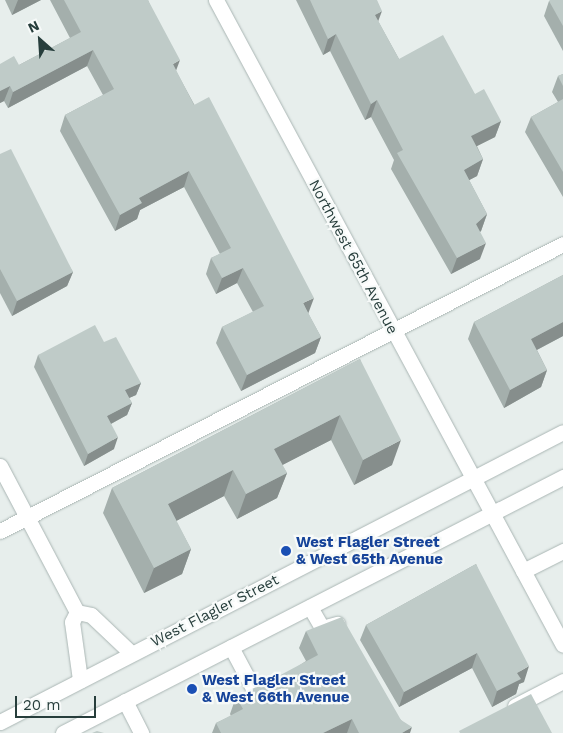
<!DOCTYPE html>
<style>
body{margin:0}
#map{position:relative;width:563px;height:733px;overflow:hidden;background:#e7eeec;font-family:"Work Sans",sans-serif}
div>[style]{position:absolute}
[style*='--x']{left:calc(var(--x)*1px);top:calc(var(--y)*1px);width:calc(var(--w)*1px);rotate:calc(var(--a)*1deg)}
.roads{filter:drop-shadow(0 0 1px #aab6b4) drop-shadow(0 0 1px #aab6b4)}
.service>*{height:15px;margin:-7.5px;padding:0 7.5px;transform-origin:7.5px;border-radius:7.5px;background:#fff}
.minor>*{height:15px;margin:-7.5px;padding:0 7.5px;transform-origin:7.5px;border-radius:7.5px;background:#fff}
.secondary>*{height:15px;margin:-7.5px;padding:0 7.5px;transform-origin:7.5px;border-radius:7.5px;background:#fff}
.wall>*{inset:0;background:#a4afac}
.shaded-wall>*{inset:0;background:#868e8c}
.building>*{inset:0;background:#bfcbc8}
.dots>*{width:14px;height:14px;translate:-50% -50%;box-sizing:border-box;border:2px solid #f7faf9;border-radius:50%}
span{translate:-50% -50%;white-space:nowrap;text-align:center;line-height:1.15;-webkit-text-stroke:4.5px #f7faf9;paint-order:stroke}
.street-label{font-size:15px;color:#273e3c}
.transit-label{font-size:15px;color:#164399;font-weight:700}
.left{translate:0 -50%;text-align:left}
.north{position:absolute;left:15px;top:15px;width:50px;height:50px;-webkit-text-stroke:4px #f7faf9;paint-order:stroke;rotate:334deg;font-size:14px;font-weight:700;line-height:20px;text-align:center;color:#273e3c}
.north::after{content:'';display:block;margin:auto;width:18px;height:22px;background:#273e3c;clip-path:polygon(50% 0,100% 100%,50% 72%,0 100%)}
.scale{position:absolute;left:15px;top:696px;width:81px;height:22px;box-sizing:border-box;border:2px solid #273e3c;border-top:0;padding-left:6px;font-size:15px;line-height:18px;white-space:nowrap;color:#273e3c;-webkit-text-stroke:4px #f7faf9;paint-order:stroke}
</style>
<div id="map">
<div class="roads">
<div class="service">
<div style="--x:0;--y:531;--w:632;--a:-27.01"></div>
<div style="--x:523;--y:571;--w:45;--a:-26.6"></div>
<div style="--x:310;--y:607;--w:24;--a:60"></div>
<div style="--x:322;--y:628;--w:16;--a:-15"></div>
<div style="--x:231;--y:647;--w:55;--a:62"></div>
<div style="--x:515;--y:706;--w:54;--a:-27.5"></div>
</div>
<div class="minor">
<div style="--x:216;--y:0;--w:732;--a:61.72"></div>
<div style="--x:0;--y:466;--w:165;--a:62.2"></div>
<div style="--x:77;--y:612;--w:14;--a:12"></div>
<div style="--x:91;--y:615;--w:55;--a:43.5"></div>
<div style="--x:77;--y:612;--w:11;--a:117"></div>
<div style="--x:72;--y:622;--w:59;--a:82.1"></div>
<div style="--x:125;--y:701;--w:36;--a:63"></div>
</div>
<div class="secondary">
<div style="--x:0;--y:722;--w:633;--a:-27.25"></div>
<div style="--x:63;--y:733;--w:562;--a:-27.11"></div>
</div>
</div>
<div class="wall">
<div style="clip-path:polygon(5px 0,41px 0,12px 15px)"></div>
<div style="clip-path:polygon(50px 0,148px 0,176px 71px,321px 337px,315px 353px,241px 391px,216px 343px,222px 327px,253px 312px,237px 283px,216px 294px,206px 274px,211px 258px,220px 254px,184px 187px,140px 210px,137px 219px,115px 231px,60px 131px,65px 115px,103px 95px,87px 66px,8px 108px,4px 101px,0 103px,0 64px,19px 65px,70px 38px)"></div>
<div style="clip-path:polygon(296px 0,377px 0,378px 21px,399px 59px,475px 94px,501px 121px,495px 137px,477px 146px,483px 159px,477px 176px,469px 180px,487px 214px,481px 231px,480px 232px,480px 259px,451px 274px,391px 169px,394px 160px,371px 117px,365px 120px,330px 51px,323px 55px)"></div>
<div style="clip-path:polygon(563px 0,563px 51px,544px 16px,549px 1px)"></div>
<div style="clip-path:polygon(563px 74px,563px 197px,525px 132px,531px 117px,558px 102px,552px 92px,558px 76px)"></div>
<div style="clip-path:polygon(0 154px,73px 272px,67px 286px,12px 316px,0 293px)"></div>
<div style="clip-path:polygon(563px 275px,563px 336px,537px 350px,547px 370px,541px 387px,504px 408px,468px 339px,474px 322px)"></div>
<div style="clip-path:polygon(104px 342px,141px 383px,136px 395px,129px 398px,132px 403px,127px 415px,111px 424px,114px 449px,84px 466px,34px 367px,38px 355px)"></div>
<div style="clip-path:polygon(360px 359px,392px 465px,354px 485px,331px 440px,282px 465px,287px 473px,277px 498px,237px 519px,224px 496px,176px 521px,191px 549px,182px 574px,144px 593px,103px 513px,112px 488px)"></div>
<div style="clip-path:polygon(476px 564px,524px 682px,519px 684px,516px 694px,492px 707px,472px 668px,399px 707px,360px 640px,366px 625px)"></div>
<div style="clip-path:polygon(306px 631px,401px 720px,410px 733px,212px 733px,216px 723px,231px 716px,230px 714px,236px 697px,267px 687px,306px 661px,299px 648px)"></div>
</div>
<div class="shaded-wall">
<div style="clip-path:polygon(18px 0,41px 0,12px 15px)"></div>
<div style="clip-path:polygon(382px 11px,376px 27px,375px 15px)"></div>
<div style="clip-path:polygon(336px 34px,330px 51px,323px 55px,328px 39px)"></div>
<div style="clip-path:polygon(93px 50px,87px 66px,8px 108px,13px 92px)"></div>
<div style="clip-path:polygon(180px 60px,174px 76px,173px 64px)"></div>
<div style="clip-path:polygon(10px 86px,4px 101px,0 103px,0 91px)"></div>
<div style="clip-path:polygon(377px 100px,371px 117px,365px 120px,371px 104px)"></div>
<div style="clip-path:polygon(501px 121px,495px 137px,465px 152px,471px 136px)"></div>
<div style="clip-path:polygon(483px 159px,477px 176px,458px 186px,464px 170px)"></div>
<div style="clip-path:polygon(189px 171px,184px 187px,140px 210px,137px 219px,115px 231px,120px 215px,139px 198px)"></div>
<div style="clip-path:polygon(487px 214px,481px 231px,470px 240px,476px 224px)"></div>
<div style="clip-path:polygon(486px 243px,480px 259px,451px 274px,457px 258px)"></div>
<div style="clip-path:polygon(243px 268px,237px 283px,216px 294px,222px 278px)"></div>
<div style="clip-path:polygon(73px 272px,67px 286px,12px 316px,17px 301px)"></div>
<div style="clip-path:polygon(314px 298px,308px 314px,303px 303px)"></div>
<div style="clip-path:polygon(563px 322px,563px 336px,525px 356px,531px 339px)"></div>
<div style="clip-path:polygon(321px 337px,315px 353px,241px 391px,247px 375px)"></div>
<div style="clip-path:polygon(547px 370px,541px 387px,504px 408px,510px 390px)"></div>
<div style="clip-path:polygon(141px 383px,136px 395px,120px 402px,125px 390px)"></div>
<div style="clip-path:polygon(132px 403px,127px 415px,103px 428px,107px 416px)"></div>
<div style="clip-path:polygon(340px 415px,331px 440px,265px 474px,274px 449px)"></div>
<div style="clip-path:polygon(118px 437px,114px 449px,84px 466px,88px 454px)"></div>
<div style="clip-path:polygon(401px 440px,392px 465px,354px 485px,363px 460px)"></div>
<div style="clip-path:polygon(233px 470px,224px 496px,159px 530px,168px 504px)"></div>
<div style="clip-path:polygon(287px 473px,277px 498px,237px 519px,246px 494px)"></div>
<div style="clip-path:polygon(191px 549px,182px 574px,144px 593px,154px 568px)"></div>
<div style="clip-path:polygon(477px 653px,472px 668px,399px 707px,404px 692px)"></div>
<div style="clip-path:polygon(529px 666px,524px 682px,519px 684px,516px 694px,492px 707px,497px 691px,517px 673px)"></div>
<div style="clip-path:polygon(352px 719px,347px 733px,323px 733px)"></div>
<div style="clip-path:polygon(412px 727px,410px 733px,402px 733px)"></div>
</div>
<div class="building">
<div style="clip-path:polygon(64px 0,148px 0,180px 60px,173px 64px,194px 105px,209px 97px,314px 298px,303px 303px,321px 337px,247px 375px,222px 327px,264px 306px,243px 268px,222px 278px,211px 258px,231px 248px,189px 171px,139px 198px,142px 203px,120px 215px,65px 115px,114px 89px,93px 50px,13px 92px,10px 86px,0 91px,0 64px,14px 56px,19px 65px,81px 32px)"></div>
<div style="clip-path:polygon(310px 0,377px 0,382px 11px,375px 15px,399px 59px,443px 35px,475px 94px,484px 89px,501px 121px,471px 136px,483px 159px,464px 170px,487px 214px,476px 224px,486px 243px,457px 258px,397px 153px,403px 150px,377px 100px,371px 104px,336px 34px,328px 39px)"></div>
<div style="clip-path:polygon(550px 0,563px 0,563px 26px,549px 1px)"></div>
<div style="clip-path:polygon(563px 74px,563px 86px,558px 76px)"></div>
<div style="clip-path:polygon(563px 99px,563px 172px,531px 117px)"></div>
<div style="clip-path:polygon(11px 149px,73px 272px,17px 301px,0 269px,0 154px)"></div>
<div style="clip-path:polygon(563px 275px,563px 322px,531px 339px,547px 370px,510px 390px,474px 322px)"></div>
<div style="clip-path:polygon(95px 325px,104px 342px,116px 337px,141px 383px,125px 390px,132px 403px,107px 416px,118px 437px,88px 454px,38px 355px)"></div>
<div style="clip-path:polygon(360px 359px,401px 440px,363px 460px,340px 415px,274px 449px,287px 473px,246px 494px,233px 470px,168px 504px,191px 549px,154px 568px,112px 488px)"></div>
<div style="clip-path:polygon(476px 564px,529px 666px,517px 673px,521px 679px,497px 691px,477px 653px,404px 692px,366px 625px)"></div>
<div style="clip-path:polygon(342px 617px,401px 720px,412px 727px,402px 733px,359px 733px,352px 719px,323px 733px,221px 733px,216px 723px,243px 709px,236px 697px,258px 686px,267px 687px,273px 679px,318px 655px,306px 631px)"></div>
<div style="clip-path:polygon(531px 694px,552px 733px,460px 733px,459px 731px)"></div>
<div style="clip-path:polygon(97px 731px,104px 733px,92px 733px)"></div>
</div>
<div class="dots">
<div style="left:286px;top:551px;background:#1a4fb4"></div>
<div style="left:192px;top:689px;background:#1a4fb4"></div>
</div>
<div class="street-label">
<span style="left:353px;top:257px;rotate:62deg">Northwest 65th Avenue</span>
<span style="left:215px;top:611px;rotate:-27deg">West Flagler Street</span>
</div>
<div class="transit-label">
<span class="left" style="left:296px;top:551px">West Flagler Street<br>&amp; West 65th Avenue</span>
<span class="left" style="left:202px;top:689px">West Flagler Street<br>&amp; West 66th Avenue</span>
</div>
<div class="north">N</div>
<div class="scale">20 m</div>
</div>
